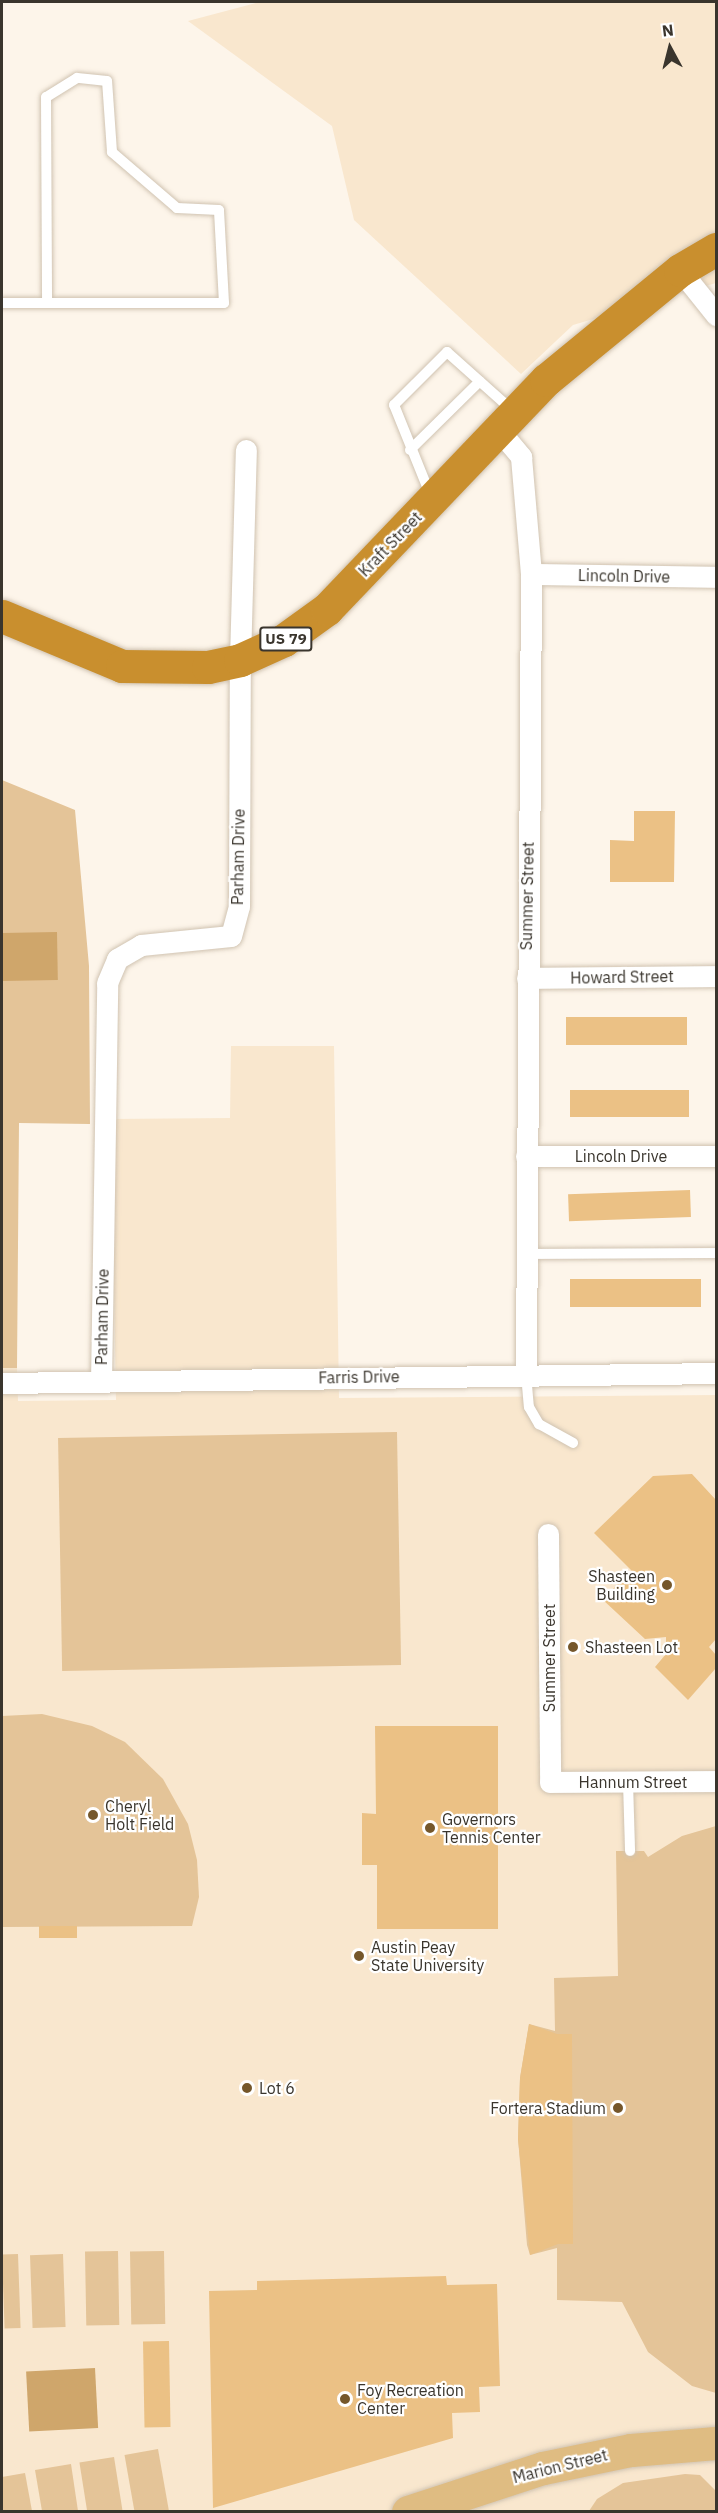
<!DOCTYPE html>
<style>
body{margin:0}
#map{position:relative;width:718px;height:2513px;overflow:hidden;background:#fdf5ea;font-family:"IBM Plex Sans",sans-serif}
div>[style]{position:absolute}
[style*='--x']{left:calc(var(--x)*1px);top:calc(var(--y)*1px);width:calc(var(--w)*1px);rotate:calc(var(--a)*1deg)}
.built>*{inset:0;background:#f9e7ce}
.green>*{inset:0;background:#e4c498;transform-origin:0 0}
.water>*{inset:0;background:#cfa66b;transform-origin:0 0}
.building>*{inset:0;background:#ebc185;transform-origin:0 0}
.roads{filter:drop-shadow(0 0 2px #d0c3b1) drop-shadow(0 0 2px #d0c3b1)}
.lane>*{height:10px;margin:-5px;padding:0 5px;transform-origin:5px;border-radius:5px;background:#fff}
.street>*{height:21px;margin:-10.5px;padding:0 10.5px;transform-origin:10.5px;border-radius:10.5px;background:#fff}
.primary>*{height:33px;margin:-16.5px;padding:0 16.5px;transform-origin:16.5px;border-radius:16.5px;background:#dfbc82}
.highway>*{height:33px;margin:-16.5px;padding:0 16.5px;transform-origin:16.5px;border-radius:16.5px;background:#c98f2e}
.dots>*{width:16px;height:16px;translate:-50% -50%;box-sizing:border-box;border:3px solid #fff;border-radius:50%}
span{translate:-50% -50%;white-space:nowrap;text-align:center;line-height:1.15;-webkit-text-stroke:4.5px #fff;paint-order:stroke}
.shield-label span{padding:2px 4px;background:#fff;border:2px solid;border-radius:4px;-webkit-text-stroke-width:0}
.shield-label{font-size:15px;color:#3a352d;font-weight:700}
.street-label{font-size:16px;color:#3a352d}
.poi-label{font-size:16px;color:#3a352d}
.right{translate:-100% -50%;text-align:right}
.left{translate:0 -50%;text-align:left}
.frame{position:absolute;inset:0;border:3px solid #3a352d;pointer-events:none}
.north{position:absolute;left:640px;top:18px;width:60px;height:60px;-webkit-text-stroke:4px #fff;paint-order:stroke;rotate:353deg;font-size:16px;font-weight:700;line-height:24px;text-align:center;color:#3a352d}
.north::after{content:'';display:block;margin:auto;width:21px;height:27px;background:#3a352d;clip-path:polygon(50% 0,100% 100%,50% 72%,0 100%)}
</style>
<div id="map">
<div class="built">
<div style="clip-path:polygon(260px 2px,716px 2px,716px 283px,573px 325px,521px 374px,354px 220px,332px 126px,188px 21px)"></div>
<div style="clip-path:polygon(231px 1046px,334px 1046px,339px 1398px,716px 1395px,716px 2511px,2px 2511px,2px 1368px,17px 1368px,18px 1401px,116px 1400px,111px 1119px,230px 1118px)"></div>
</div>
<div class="green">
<div style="clip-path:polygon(2px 780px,75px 810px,89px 966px,90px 1124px,19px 1123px,17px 1368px,2px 1368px)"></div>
<div style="left:397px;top:1432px;width:233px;height:339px;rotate:89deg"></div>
<div style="clip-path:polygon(42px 1714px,92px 1726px,125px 1742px,163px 1779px,188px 1824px,197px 1860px,199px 1897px,192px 1926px,2px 1927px,2px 1716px)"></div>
<div style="clip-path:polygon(716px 1826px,716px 2393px,692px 2386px,648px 2352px,622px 2302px,557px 2300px,557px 2248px,530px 2255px,527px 2245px,518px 2139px,520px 2078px,529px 2024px,555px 2031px,554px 1978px,618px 1976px,616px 1851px,644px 1851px,648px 1857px,682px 1836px)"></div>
<div style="left:118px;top:2251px;width:74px;height:33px;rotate:89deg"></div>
<div style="left:164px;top:2251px;width:73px;height:34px;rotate:89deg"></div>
<div style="left:18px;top:2254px;width:74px;height:16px;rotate:88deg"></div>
<div style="left:63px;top:2254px;width:73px;height:33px;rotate:88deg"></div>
<div style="left:158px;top:2449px;width:63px;height:34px;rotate:80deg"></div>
<div style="left:114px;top:2457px;width:55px;height:35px;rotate:81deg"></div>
<div style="clip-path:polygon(71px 2464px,78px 2511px,42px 2511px,35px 2470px)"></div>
<div style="clip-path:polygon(25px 2473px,32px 2511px,2px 2511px,2px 2477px)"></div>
<div style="clip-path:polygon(685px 2474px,700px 2475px,716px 2491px,716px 2511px,589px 2511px,597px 2499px,623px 2483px)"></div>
</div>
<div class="water">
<div style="left:57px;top:932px;width:48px;height:55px;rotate:89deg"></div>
<div style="left:95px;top:2368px;width:60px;height:69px;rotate:87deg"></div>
</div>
<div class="building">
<div style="clip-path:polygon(634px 811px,675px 811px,674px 882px,610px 882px,610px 840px,634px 841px)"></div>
<div style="left:687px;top:1017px;width:28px;height:121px;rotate:90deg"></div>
<div style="left:689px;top:1090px;width:27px;height:119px;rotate:90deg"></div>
<div style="left:690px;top:1190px;width:27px;height:122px;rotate:88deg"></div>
<div style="left:701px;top:1279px;width:28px;height:131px;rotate:90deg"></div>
<div style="clip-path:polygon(692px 1474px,716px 1500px,716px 1639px,709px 1647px,716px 1655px,716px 1668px,688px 1700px,655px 1667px,666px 1654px,666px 1637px,645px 1639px,602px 1599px,632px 1571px,594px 1533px,653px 1476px)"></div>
<div style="clip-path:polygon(375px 1726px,498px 1726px,498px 1929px,377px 1929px,377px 1865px,362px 1865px,362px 1813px,376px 1814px)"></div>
<div style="left:77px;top:1926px;width:12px;height:38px;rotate:90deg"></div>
<div style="clip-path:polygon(529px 2024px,557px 2034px,572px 2034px,573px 2244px,558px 2244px,530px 2255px,518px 2139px,520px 2078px)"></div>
<div style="clip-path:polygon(446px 2276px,447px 2285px,497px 2284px,500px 2386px,479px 2387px,480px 2412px,452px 2413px,453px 2438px,213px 2508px,209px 2291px,257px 2290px,257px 2281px)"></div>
<div style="left:169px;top:2341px;width:86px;height:26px;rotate:89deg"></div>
</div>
<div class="roads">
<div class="lane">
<div style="--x:2;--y:303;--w:222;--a:0"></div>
<div style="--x:224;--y:303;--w:93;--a:-93.1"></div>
<div style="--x:219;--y:210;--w:42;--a:-177.3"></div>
<div style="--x:177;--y:208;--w:86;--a:-139.3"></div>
<div style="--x:112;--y:152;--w:71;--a:-94"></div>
<div style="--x:107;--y:81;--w:30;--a:-174"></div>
<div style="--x:77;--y:78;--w:36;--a:148"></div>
<div style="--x:46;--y:97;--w:205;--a:89.7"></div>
<div style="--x:410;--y:450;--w:98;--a:-44.6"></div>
<div style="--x:430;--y:494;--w:96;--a:-112"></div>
<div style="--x:394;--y:405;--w:75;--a:-45"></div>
<div style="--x:447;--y:352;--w:89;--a:41.8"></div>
<div style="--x:526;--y:1254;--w:190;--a:-0.3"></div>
<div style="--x:526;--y:1374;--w:33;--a:85"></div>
<div style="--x:529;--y:1407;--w:20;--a:60"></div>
<div style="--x:539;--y:1424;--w:39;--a:29"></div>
<div style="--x:628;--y:1782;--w:69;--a:88.3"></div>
</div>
<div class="street">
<div style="--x:680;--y:270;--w:58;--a:51.3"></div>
<div style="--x:497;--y:428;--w:38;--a:50"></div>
<div style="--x:521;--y:457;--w:117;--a:85.1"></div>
<div style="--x:531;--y:574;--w:799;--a:90.36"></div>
<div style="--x:531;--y:574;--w:185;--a:0.9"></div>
<div style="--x:527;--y:978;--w:189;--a:-0.6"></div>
<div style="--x:526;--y:1156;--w:190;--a:0"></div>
<div style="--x:101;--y:1382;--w:399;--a:-89.1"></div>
<div style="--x:107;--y:983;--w:26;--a:-67"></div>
<div style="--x:117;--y:959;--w:28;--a:-30"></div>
<div style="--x:141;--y:945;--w:90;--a:-5.7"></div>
<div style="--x:231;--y:936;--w:31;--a:-75"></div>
<div style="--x:239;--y:906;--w:246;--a:-89.8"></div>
<div style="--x:240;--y:660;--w:210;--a:-88.4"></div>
<div style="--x:2;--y:1383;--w:714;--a:-0.8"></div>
<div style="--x:548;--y:1534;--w:248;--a:89.5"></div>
<div style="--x:550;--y:1782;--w:166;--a:-0.3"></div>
</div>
<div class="primary">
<div style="--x:408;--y:2512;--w:142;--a:-18.1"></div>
<div style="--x:543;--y:2468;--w:90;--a:-11.6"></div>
<div style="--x:631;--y:2450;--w:85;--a:-4.7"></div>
</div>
<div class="highway">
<div style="--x:2;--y:616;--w:130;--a:22.6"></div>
<div style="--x:122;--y:666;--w:86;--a:0.7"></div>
<div style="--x:208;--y:667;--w:33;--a:-12"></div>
<div style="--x:240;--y:660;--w:48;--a:-24.4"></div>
<div style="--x:284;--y:640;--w:53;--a:-35.8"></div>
<div style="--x:327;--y:609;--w:317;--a:-46.3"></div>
<div style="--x:546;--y:380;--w:173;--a:-39.4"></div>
<div style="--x:680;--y:270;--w:42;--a:-30.3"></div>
</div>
</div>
<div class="dots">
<div style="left:667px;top:1585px;background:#75572b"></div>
<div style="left:573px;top:1647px;background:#75572b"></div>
<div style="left:93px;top:1815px;background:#75572b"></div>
<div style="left:430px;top:1828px;background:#75572b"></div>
<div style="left:359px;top:1956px;background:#75572b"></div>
<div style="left:247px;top:2088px;background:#75572b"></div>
<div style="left:618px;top:2108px;background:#75572b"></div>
<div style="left:345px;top:2399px;background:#75572b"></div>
</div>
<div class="shield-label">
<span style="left:286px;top:639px">US 79</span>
</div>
<div class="street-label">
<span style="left:390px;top:544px;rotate:-46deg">Kraft Street</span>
<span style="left:624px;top:576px;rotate:1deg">Lincoln Drive</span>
<span style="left:238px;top:857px;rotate:-89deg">Parham Drive</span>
<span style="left:527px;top:896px;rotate:-89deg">Summer Street</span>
<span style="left:622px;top:977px;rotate:-1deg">Howard Street</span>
<span style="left:621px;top:1156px">Lincoln Drive</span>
<span style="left:102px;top:1317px;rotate:-89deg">Parham Drive</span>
<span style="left:359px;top:1377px;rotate:-1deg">Farris Drive</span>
<span style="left:549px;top:1658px;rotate:-90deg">Summer Street</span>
<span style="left:633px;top:1782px">Hannum Street</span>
<span style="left:560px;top:2466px;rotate:-14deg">Marion Street</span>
</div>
<div class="poi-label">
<span class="right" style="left:655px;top:1585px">Shasteen<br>Building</span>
<span class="left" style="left:585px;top:1647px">Shasteen Lot</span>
<span class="left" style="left:105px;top:1815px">Cheryl<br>Holt Field</span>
<span class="left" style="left:442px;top:1828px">Governors<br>Tennis Center</span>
<span class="left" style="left:371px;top:1956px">Austin Peay<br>State University</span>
<span class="left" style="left:259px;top:2088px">Lot 6</span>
<span class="right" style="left:606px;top:2108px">Fortera Stadium</span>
<span class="left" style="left:357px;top:2399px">Foy Recreation<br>Center</span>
</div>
<div class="frame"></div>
<div class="north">N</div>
</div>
